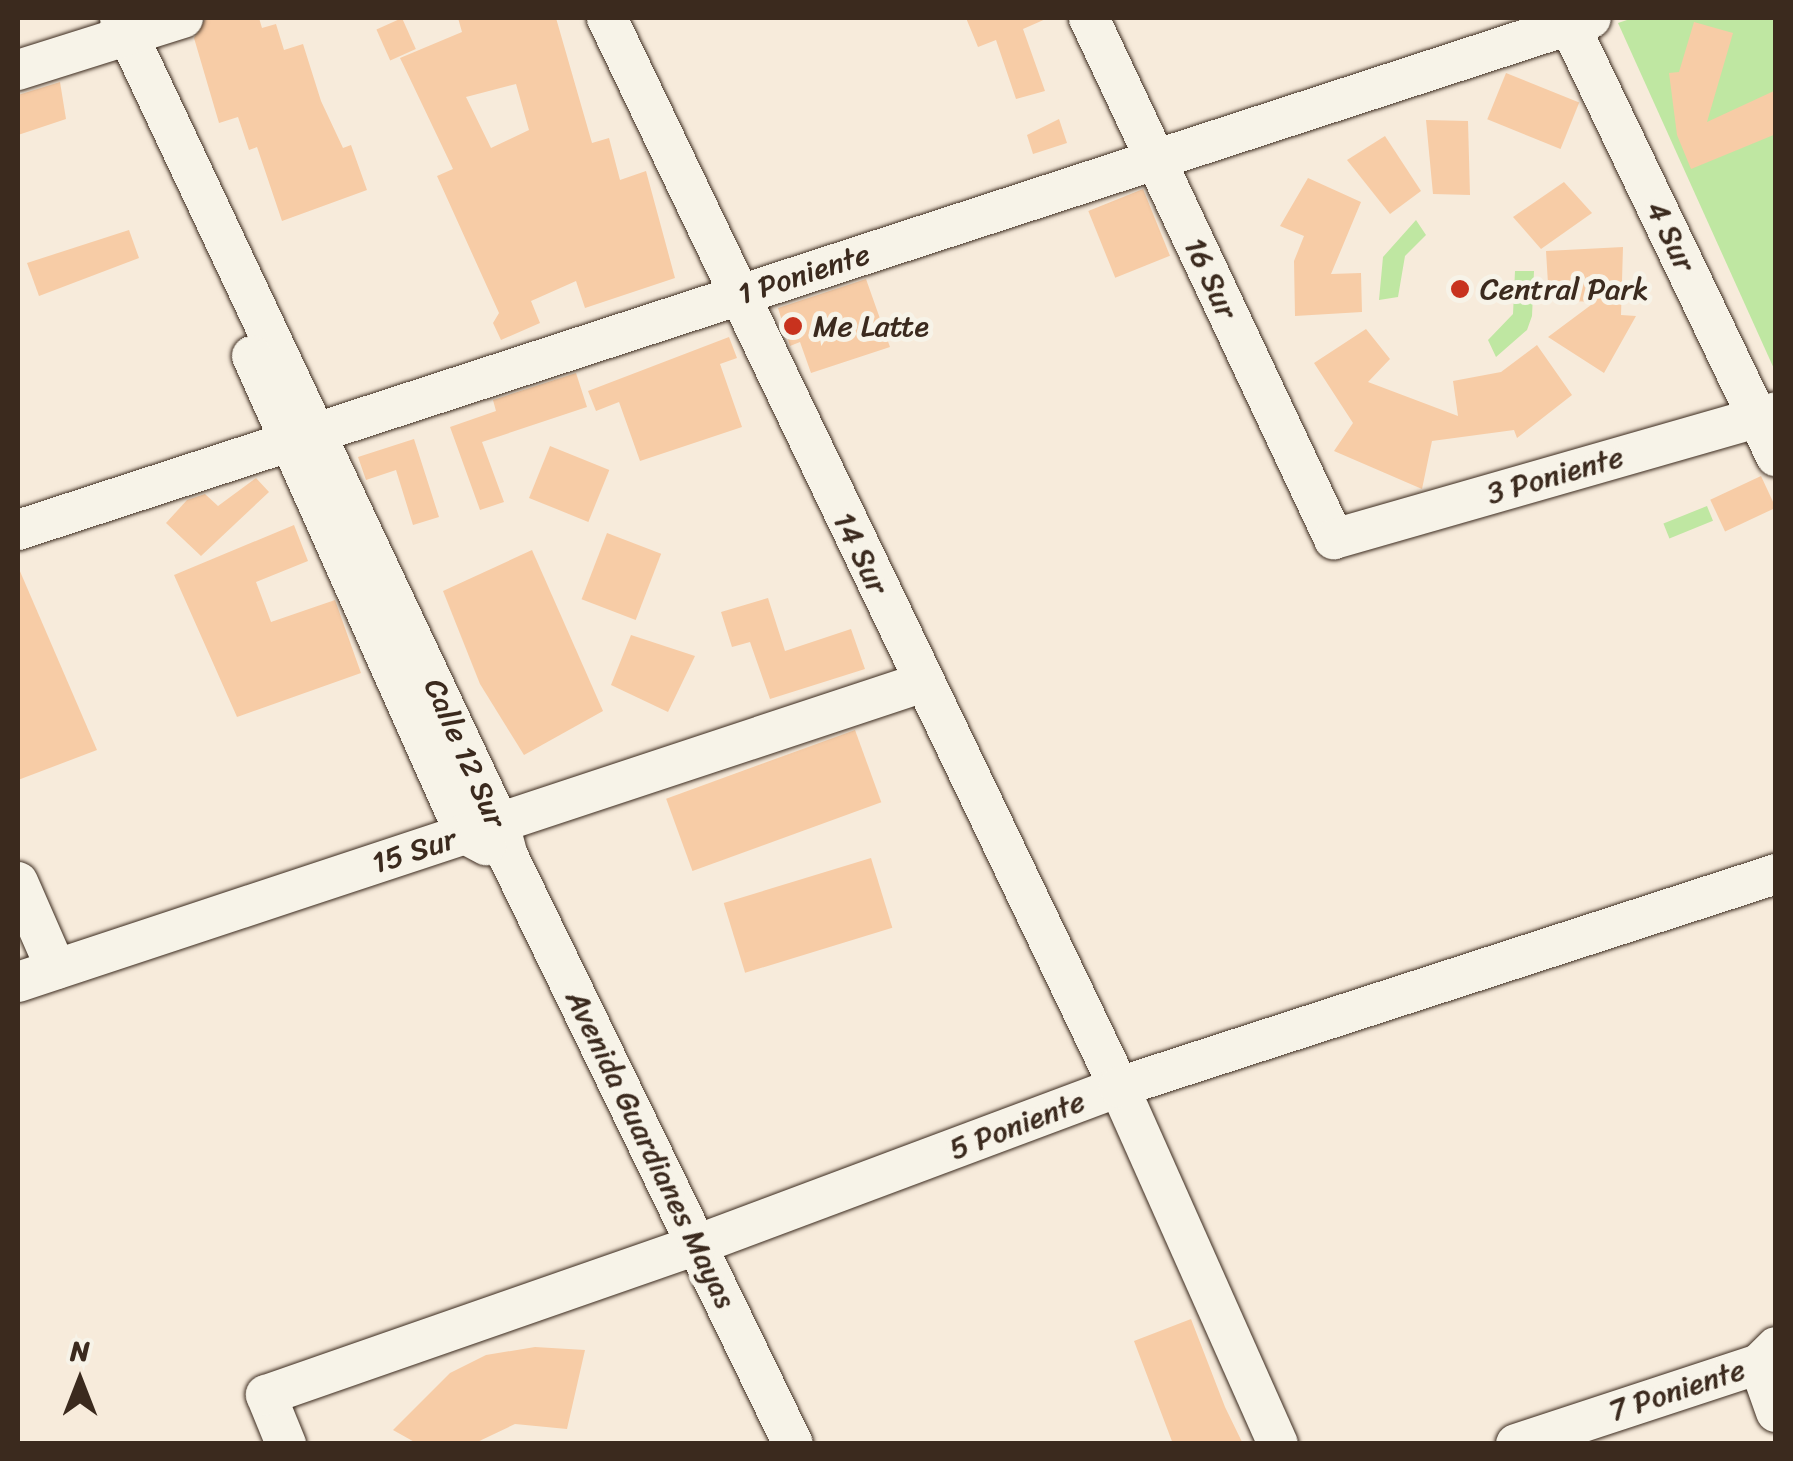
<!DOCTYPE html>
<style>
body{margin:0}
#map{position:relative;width:1793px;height:1461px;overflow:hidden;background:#f7ebdb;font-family:Sriracha,sans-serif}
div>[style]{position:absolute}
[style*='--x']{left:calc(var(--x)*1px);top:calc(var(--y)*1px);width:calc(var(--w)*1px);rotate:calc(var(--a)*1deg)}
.green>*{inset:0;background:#bfe7a2;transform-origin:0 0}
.building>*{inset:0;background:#f7cca6;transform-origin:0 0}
.roads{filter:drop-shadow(0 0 2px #3b2a1e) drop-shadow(0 0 2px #3b2a1e)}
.minor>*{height:40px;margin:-20px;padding:0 20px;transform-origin:20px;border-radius:20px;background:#f7f3e8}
.dots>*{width:28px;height:28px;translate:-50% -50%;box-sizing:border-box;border:5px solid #f7f3e8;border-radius:50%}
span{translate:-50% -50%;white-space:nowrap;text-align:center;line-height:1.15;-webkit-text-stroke:10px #f7f3e8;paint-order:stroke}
.street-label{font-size:30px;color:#3b2a1e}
.poi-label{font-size:30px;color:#3b2a1e}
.left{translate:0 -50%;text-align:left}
.frame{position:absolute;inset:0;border:20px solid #3b2a1e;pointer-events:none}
.north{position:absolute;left:30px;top:1331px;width:100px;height:100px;-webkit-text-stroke:8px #f7f3e8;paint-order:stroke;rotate:0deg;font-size:28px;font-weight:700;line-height:40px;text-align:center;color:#3b2a1e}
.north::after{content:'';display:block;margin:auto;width:35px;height:45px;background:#3b2a1e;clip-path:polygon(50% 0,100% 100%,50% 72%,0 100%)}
</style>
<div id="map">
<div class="green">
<div style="clip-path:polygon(1633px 18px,1775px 18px,1775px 371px,1618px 23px)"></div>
<div style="clip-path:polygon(1416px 220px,1426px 235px,1405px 256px,1398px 297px,1379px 300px,1383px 257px)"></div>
<div style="clip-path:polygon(1515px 271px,1534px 271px,1532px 316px,1527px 330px,1496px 357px,1488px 340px,1513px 314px)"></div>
<div style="left:1707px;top:506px;width:16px;height:47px;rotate:68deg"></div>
</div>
<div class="building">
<div style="clip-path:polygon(206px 18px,259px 18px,262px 28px,276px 24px,284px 50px,303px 44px,321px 101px,343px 148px,351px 145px,367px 190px,282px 221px,257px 147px,249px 150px,238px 117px,219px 123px,194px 38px)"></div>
<div style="left:402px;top:18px;width:34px;height:28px;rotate:66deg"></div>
<div style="clip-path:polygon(evenodd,458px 18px,556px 18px,592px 143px,609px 138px,620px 180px,646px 171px,675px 278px,585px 308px,576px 281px,531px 301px,540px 323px,501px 340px,493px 323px,499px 313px,437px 176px,453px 169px,400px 58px,462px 32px,458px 18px,516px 84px,529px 130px,491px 148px,466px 97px,516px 84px)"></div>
<div style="clip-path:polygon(966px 18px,1048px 18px,1023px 29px,1045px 91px,1016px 99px,996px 40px,978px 47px)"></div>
<div style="clip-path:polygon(1694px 22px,1733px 33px,1707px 122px,1776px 90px,1776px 134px,1691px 169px,1677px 135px,1669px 73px,1679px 72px)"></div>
<div style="left:1506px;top:73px;width:79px;height:50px;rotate:22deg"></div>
<div style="clip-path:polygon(60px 82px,66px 119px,18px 135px,18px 95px)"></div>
<div style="clip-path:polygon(1059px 119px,1067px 143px,1033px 154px,1027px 135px)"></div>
<div style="clip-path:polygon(1426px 120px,1468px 121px,1470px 195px,1433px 194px)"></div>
<div style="clip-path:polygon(1385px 136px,1421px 191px,1390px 214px,1347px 160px)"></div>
<div style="clip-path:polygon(1308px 178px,1361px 202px,1331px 274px,1361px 273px,1362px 312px,1295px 316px,1294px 261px,1304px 236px,1280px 226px)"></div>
<div style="clip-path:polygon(1564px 182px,1592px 213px,1541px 249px,1513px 217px)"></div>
<div style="left:1143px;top:189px;width:72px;height:59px;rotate:68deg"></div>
<div style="clip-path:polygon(129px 230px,139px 258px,39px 296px,27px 263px)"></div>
<div style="clip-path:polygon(1623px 247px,1621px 315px,1636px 316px,1604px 373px,1548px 337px,1595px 302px,1549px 300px,1546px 251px)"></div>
<div style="clip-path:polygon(866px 279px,890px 347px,811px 373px,800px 342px,790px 346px,778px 308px)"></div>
<div style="clip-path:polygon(1366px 329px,1390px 359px,1368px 382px,1458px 416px,1453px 381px,1501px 372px,1537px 345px,1572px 395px,1517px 438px,1514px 430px,1432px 441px,1422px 489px,1334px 451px,1353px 423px,1314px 363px)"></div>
<div style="clip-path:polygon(729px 337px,737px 358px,720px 364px,742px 427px,640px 461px,619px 402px,596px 411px,588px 391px)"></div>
<div style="clip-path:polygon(576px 373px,587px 407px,482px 442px,504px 502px,480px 510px,450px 427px,496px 411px,493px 400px)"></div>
<div style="clip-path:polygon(414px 439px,439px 517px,413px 525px,396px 470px,366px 480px,358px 457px)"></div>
<div style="left:550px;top:446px;width:64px;height:56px;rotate:22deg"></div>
<div style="left:1761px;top:476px;width:35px;height:56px;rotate:65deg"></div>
<div style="clip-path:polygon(256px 478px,269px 492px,201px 556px,166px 523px,187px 500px,205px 494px,218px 506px)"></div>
<div style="clip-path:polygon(294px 525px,308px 561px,256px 582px,271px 622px,335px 600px,361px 673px,237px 717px,174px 575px)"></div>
<div style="left:607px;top:533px;width:58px;height:71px;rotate:21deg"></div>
<div style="clip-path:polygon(532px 550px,603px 711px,524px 755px,480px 684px,443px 591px)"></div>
<div style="clip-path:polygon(19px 569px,97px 750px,18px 780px,18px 570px)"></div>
<div style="clip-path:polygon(768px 598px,785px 651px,851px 629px,865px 669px,770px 699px,750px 642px,732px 647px,721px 612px)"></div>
<div style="clip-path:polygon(631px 635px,695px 656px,668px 712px,611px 685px)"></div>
<div style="left:855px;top:730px;width:77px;height:201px;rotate:70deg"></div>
<div style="left:871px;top:858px;width:73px;height:154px;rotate:73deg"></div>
<div style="clip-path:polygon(1191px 1319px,1225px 1407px,1243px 1444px,1173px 1444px,1134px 1341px)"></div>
<div style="clip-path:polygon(535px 1347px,585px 1350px,567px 1429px,515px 1424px,473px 1444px,418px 1444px,393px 1430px,450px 1373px,486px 1355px)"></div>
</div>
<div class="roads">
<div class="minor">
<div style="--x:120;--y:18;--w:890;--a:64.79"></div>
<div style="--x:499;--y:823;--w:34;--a:75"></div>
<div style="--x:508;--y:856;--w:653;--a:64.14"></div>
<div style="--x:607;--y:18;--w:1185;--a:64.41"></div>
<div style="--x:1119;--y:1087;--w:391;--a:66"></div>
<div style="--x:1089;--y:18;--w:576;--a:64.81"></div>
<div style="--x:1334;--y:539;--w:460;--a:-16"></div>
<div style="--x:1566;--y:18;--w:486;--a:64.4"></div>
<div style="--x:18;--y:70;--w:173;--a:-17.5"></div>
<div style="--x:252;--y:356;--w:523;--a:65.98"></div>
<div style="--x:465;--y:834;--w:24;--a:28"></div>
<div style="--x:18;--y:530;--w:1654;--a:-18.03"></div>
<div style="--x:18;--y:882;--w:95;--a:66.4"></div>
<div style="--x:18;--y:982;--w:954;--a:-18.32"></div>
<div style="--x:1759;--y:1364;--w:51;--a:70.5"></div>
<div style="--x:286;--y:1444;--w:53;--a:-112.2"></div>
<div style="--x:266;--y:1395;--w:459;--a:-19.2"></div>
<div style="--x:699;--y:1244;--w:448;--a:-20.5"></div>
<div style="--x:1119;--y:1087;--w:691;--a:-17.96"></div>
<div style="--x:1516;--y:1444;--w:256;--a:-18.2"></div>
<div style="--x:1759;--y:1364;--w:24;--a:-45"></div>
</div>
</div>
<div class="dots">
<div style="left:1460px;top:289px;background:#c8321e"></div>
<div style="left:793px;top:326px;background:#c8321e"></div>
</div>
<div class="street-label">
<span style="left:1671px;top:236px;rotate:64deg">4 Sur</span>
<span style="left:804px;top:274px;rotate:-18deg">1 Poniente</span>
<span style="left:1211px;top:278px;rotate:65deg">16 Sur</span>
<span style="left:1555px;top:475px;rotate:-16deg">3 Poniente</span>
<span style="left:861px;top:553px;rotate:64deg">14 Sur</span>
<span style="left:465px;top:753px;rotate:66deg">Calle 12 Sur</span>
<span style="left:414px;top:851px;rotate:-18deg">15 Sur</span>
<span style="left:1017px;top:1125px;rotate:-21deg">5 Poniente</span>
<span style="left:651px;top:1149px;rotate:64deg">Avenida Guardianes Mayas</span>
<span style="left:1677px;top:1390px;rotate:-18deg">7 Poniente</span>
</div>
<div class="poi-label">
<span class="left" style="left:1480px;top:289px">Central Park</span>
<span class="left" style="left:813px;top:326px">Me Latte</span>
</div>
<div class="frame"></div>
<div class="north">N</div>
</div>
